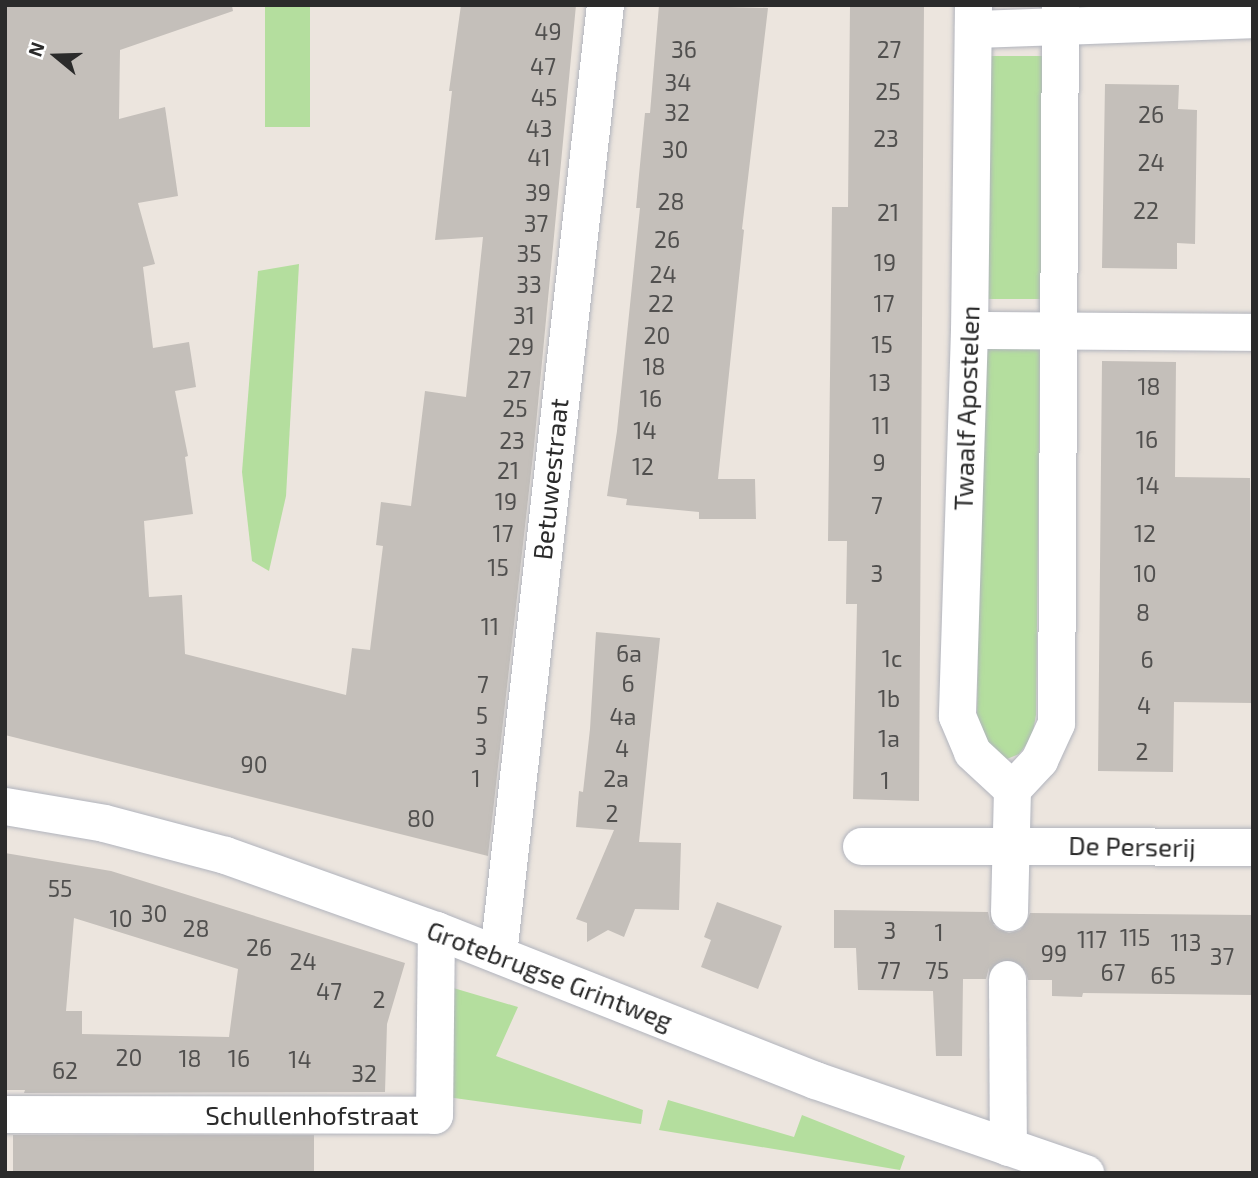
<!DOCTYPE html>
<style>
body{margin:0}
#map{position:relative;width:1258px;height:1178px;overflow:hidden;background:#ece5de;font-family:"Exo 2",sans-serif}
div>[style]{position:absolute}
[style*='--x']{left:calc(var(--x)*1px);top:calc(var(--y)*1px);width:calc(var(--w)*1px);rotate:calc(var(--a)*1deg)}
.green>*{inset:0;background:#b4de9e;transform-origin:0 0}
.building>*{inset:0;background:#c4bfba;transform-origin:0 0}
.street-tunnel>*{height:37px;margin-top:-18.5px;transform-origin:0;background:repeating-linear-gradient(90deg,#c5c0ba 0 37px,transparent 0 55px)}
.roads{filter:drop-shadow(0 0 2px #b1b4bd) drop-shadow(0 0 2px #b1b4bd)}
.street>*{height:37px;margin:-18.5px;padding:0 18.5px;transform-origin:18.5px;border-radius:18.5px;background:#fff}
span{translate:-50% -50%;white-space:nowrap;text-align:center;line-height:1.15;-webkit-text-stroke:5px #fff;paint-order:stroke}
.number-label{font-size:23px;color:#51504f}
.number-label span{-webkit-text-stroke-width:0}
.street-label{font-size:26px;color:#2b2b2b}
.frame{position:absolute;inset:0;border:7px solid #2b2b2b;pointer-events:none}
.north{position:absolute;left:21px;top:21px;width:70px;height:70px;-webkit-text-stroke:5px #fff;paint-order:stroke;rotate:289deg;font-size:19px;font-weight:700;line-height:28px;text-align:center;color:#2b2b2b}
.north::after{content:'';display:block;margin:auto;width:24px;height:32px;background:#2b2b2b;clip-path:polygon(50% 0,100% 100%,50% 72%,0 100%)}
</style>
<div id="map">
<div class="green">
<div style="left:265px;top:5px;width:45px;height:122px"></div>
<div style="left:984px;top:56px;width:59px;height:243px"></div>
<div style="clip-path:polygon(299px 264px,286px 496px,269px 571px,252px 561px,242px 472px,258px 271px)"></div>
<div style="clip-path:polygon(982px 349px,1040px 349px,1036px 715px,1032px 737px,1019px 754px,1007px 759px,996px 754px,981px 735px,977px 719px)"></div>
<div style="clip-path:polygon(450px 987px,518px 1007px,496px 1056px,643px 1110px,641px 1124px,447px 1097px)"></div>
<div style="clip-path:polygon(668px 1100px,794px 1137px,802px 1115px,905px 1156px,900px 1170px,659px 1130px)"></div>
</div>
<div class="building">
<div style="clip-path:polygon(5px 5px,232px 6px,233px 11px,120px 50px,119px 119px,165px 107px,178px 196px,138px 203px,155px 264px,143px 267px,153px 348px,189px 342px,196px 387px,175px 391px,188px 456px,185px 457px,193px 514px,144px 521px,149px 597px,182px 595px,185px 654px,346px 695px,352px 648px,370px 650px,383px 546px,376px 545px,381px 502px,411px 506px,425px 391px,466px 397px,483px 237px,435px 240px,452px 91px,449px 91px,461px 5px,576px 5px,534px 446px,488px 856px,5px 735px)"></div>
<div style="clip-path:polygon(659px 5px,768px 8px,742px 229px,744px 230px,718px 479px,755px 479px,756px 519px,699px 519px,699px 512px,626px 505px,627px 499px,607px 496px,617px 431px,640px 208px,636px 208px,639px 175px,645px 113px,650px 113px)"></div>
<div style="clip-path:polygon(850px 5px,924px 5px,919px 801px,853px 799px,857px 604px,846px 604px,847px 541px,828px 541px,832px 207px,848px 207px)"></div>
<div style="clip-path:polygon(1105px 84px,1179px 85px,1178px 109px,1197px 110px,1195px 244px,1177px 243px,1177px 269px,1102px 268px)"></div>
<div style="clip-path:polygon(1102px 361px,1176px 362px,1175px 477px,1250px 478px,1253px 703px,1174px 702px,1173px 772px,1098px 771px)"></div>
<div style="clip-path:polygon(596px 632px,660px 638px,639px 842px,681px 843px,679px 910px,635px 909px,624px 937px,608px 930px,587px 942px,587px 923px,576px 919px,614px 830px,576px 827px,579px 791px,583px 792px,590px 729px)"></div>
<div style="clip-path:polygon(evenodd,5px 853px,111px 871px,405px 963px,387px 1024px,385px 1092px,24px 1093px,25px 1090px,5px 1090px,5px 853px,74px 918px,238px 969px,229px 1037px,82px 1034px,82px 1011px,66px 1011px,74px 918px)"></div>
<div style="clip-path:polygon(717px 902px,782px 926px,758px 989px,701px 967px,711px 940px,704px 937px)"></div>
<div style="clip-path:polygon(834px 910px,988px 912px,990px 921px,998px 929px,1009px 933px,1020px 930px,1026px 923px,1030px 913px,1253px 915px,1253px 995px,1083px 993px,1082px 997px,1052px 996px,1052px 980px,1028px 980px,1025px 969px,1018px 961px,1006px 958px,996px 961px,989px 968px,986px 979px,963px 979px,962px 1056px,936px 1056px,933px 991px,858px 990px,856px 948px,834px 948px)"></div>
<div style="left:13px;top:1135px;width:301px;height:39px"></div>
</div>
<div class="street-tunnel">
<div style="--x:1007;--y:979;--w:67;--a:-88.3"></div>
</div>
<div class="roads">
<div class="street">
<div style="--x:973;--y:5;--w:325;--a:90.7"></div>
<div style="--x:969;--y:330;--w:386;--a:91.8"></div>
<div style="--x:957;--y:716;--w:39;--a:67"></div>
<div style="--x:972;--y:752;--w:54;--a:42.8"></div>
<div style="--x:973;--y:29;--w:280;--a:-2"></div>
<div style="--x:969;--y:330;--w:284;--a:0.4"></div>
<div style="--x:5;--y:806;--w:100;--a:9.7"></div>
<div style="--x:104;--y:823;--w:125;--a:14.8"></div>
<div style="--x:225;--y:855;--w:224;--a:19.6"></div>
<div style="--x:436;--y:930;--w:408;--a:21.6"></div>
<div style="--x:815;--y:1080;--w:286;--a:19"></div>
<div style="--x:861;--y:846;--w:392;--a:0.1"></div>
<div style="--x:1009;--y:912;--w:123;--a:-88.6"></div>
<div style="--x:1012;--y:789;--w:40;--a:-47"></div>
<div style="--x:1039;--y:760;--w:41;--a:-65.3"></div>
<div style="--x:1056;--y:723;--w:718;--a:-89.68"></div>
<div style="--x:498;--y:954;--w:955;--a:-83.57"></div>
<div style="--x:1007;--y:979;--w:168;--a:89.7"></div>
<div style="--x:5;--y:1114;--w:429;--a:0.1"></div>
<div style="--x:434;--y:1115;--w:185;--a:-89.4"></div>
</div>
</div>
<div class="number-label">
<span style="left:548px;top:31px">49</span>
<span style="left:684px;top:49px">36</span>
<span style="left:889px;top:49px">27</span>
<span style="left:543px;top:66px">47</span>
<span style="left:678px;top:82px">34</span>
<span style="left:888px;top:91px">25</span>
<span style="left:544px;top:97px">45</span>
<span style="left:677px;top:112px">32</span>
<span style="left:1151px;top:114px">26</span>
<span style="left:539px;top:128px">43</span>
<span style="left:886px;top:138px">23</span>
<span style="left:675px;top:149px">30</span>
<span style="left:539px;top:157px">41</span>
<span style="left:1151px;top:162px">24</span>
<span style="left:538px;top:192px">39</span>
<span style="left:671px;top:201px">28</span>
<span style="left:1146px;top:210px">22</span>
<span style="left:888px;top:212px">21</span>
<span style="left:536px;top:223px">37</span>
<span style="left:667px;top:239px">26</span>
<span style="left:529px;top:253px">35</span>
<span style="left:885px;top:262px">19</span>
<span style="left:663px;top:274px">24</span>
<span style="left:529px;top:284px">33</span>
<span style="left:661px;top:303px">22</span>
<span style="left:884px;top:303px">17</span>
<span style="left:524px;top:315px">31</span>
<span style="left:657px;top:335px">20</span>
<span style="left:882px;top:344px">15</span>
<span style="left:521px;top:346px">29</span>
<span style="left:654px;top:366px">18</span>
<span style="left:519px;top:379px">27</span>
<span style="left:880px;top:382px">13</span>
<span style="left:1149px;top:386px">18</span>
<span style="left:651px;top:398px">16</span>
<span style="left:515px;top:408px">25</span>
<span style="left:881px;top:425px">11</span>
<span style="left:645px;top:430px">14</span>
<span style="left:1147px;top:439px">16</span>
<span style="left:512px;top:440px">23</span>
<span style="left:879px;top:462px">9</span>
<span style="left:643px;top:466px">12</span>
<span style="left:508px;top:470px">21</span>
<span style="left:1148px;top:485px">14</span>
<span style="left:506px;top:501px">19</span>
<span style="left:877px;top:505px">7</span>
<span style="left:503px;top:533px">17</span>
<span style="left:1145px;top:533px">12</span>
<span style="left:498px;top:567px">15</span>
<span style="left:877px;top:573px">3</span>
<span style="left:1145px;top:573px">10</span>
<span style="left:1143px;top:612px">8</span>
<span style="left:490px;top:626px">11</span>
<span style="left:629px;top:653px">6a</span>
<span style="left:892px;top:658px">1c</span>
<span style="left:1147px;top:659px">6</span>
<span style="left:628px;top:683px">6</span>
<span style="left:483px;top:684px">7</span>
<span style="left:889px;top:698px">1b</span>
<span style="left:1144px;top:705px">4</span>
<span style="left:482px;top:715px">5</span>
<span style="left:623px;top:716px">4a</span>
<span style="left:889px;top:738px">1a</span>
<span style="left:481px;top:746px">3</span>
<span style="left:622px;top:748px">4</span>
<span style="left:1142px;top:751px">2</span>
<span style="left:254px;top:764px">90</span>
<span style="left:476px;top:778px">1</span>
<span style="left:616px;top:778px">2a</span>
<span style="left:885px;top:780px">1</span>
<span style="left:612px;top:813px">2</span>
<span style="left:421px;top:818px">80</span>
<span style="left:60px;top:888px">55</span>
<span style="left:154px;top:913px">30</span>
<span style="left:121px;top:918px">10</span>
<span style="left:196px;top:928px">28</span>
<span style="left:890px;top:930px">3</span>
<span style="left:939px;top:932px">1</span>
<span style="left:1135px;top:937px">115</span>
<span style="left:1092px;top:939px">117</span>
<span style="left:1186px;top:942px">113</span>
<span style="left:259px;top:947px">26</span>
<span style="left:1054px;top:953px">99</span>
<span style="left:1222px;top:956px">37</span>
<span style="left:303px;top:961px">24</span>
<span style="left:889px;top:970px">77</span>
<span style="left:937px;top:970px">75</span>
<span style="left:1113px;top:972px">67</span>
<span style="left:1163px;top:975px">65</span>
<span style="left:329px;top:991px">47</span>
<span style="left:379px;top:999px">2</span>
<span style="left:129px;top:1057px">20</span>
<span style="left:190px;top:1058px">18</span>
<span style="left:239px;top:1058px">16</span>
<span style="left:300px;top:1059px">14</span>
<span style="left:65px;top:1070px">62</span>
<span style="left:364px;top:1073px">32</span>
</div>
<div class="street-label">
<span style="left:966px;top:408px;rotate:-88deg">Twaalf Apostelen</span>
<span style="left:550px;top:479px;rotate:-84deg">Betuwestraat</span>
<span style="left:1132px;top:846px;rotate:1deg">De Perserij</span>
<span style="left:550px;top:975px;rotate:21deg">Grotebrugse Grintweg</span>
<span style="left:312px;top:1115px">Schullenhofstraat</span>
</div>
<div class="frame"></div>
<div class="north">N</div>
</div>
